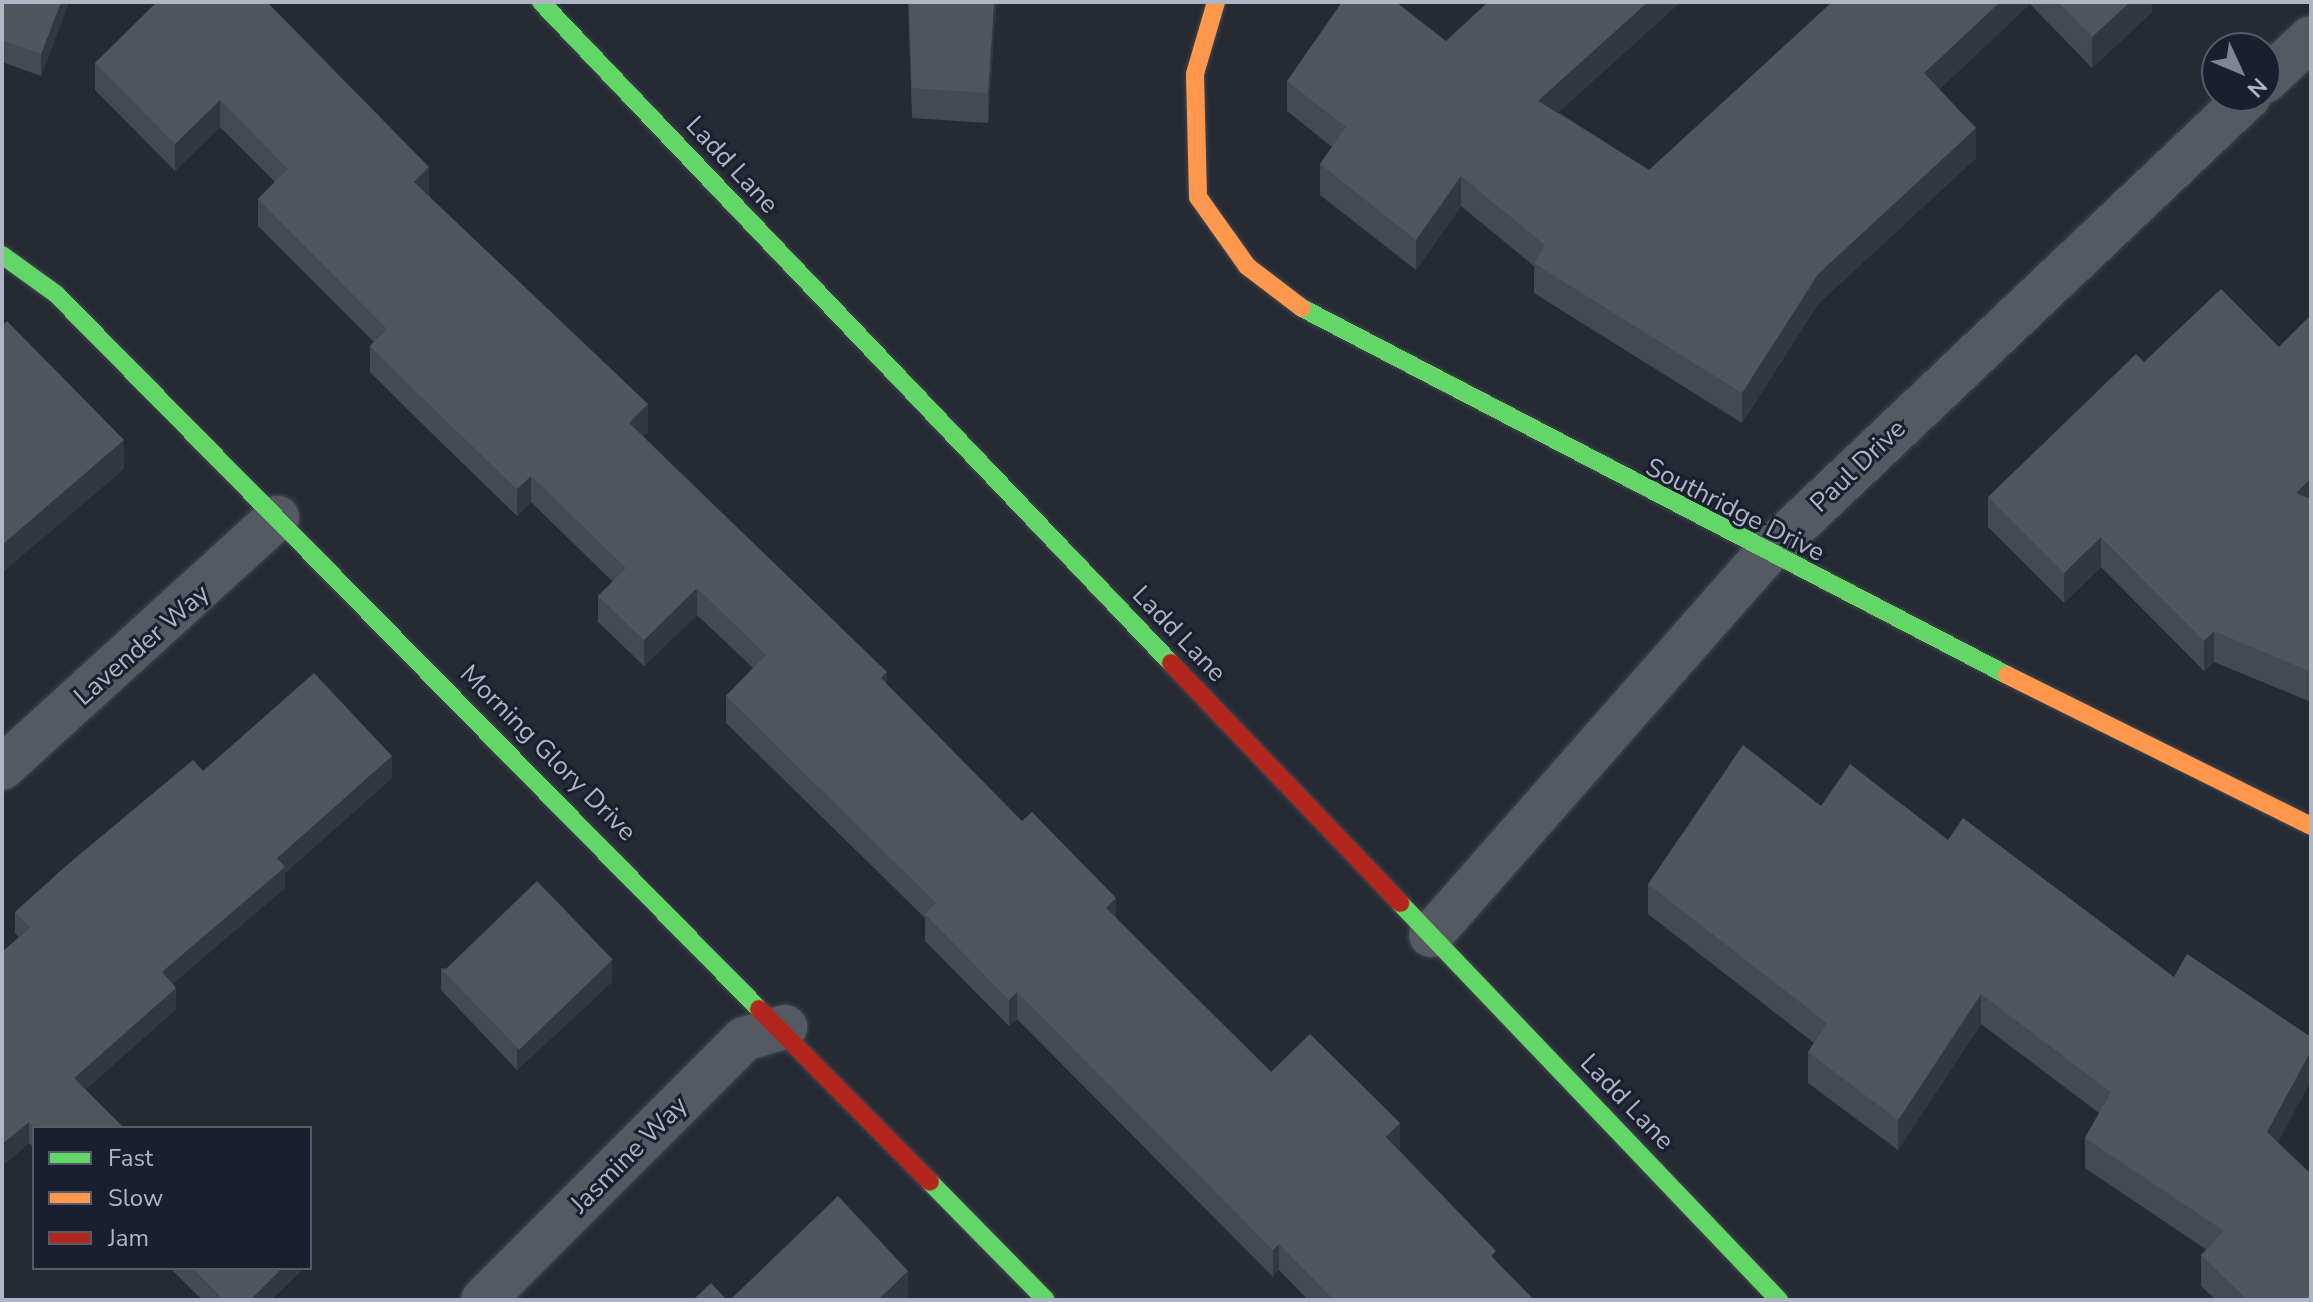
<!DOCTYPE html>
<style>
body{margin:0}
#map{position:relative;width:2313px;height:1302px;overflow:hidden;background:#252a33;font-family:"Nunito Sans",sans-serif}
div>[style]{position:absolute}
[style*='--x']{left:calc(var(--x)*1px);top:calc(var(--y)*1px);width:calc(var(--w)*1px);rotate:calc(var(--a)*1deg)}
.roads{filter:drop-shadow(0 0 2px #41454c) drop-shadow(0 0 2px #41454c)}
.street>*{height:44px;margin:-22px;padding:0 22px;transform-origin:22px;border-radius:22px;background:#545962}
.fast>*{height:18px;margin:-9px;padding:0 9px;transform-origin:9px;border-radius:9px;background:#63d668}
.slow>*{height:18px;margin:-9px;padding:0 9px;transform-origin:9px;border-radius:9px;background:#ff974d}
.jam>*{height:18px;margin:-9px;padding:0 9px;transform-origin:9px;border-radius:9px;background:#b3261e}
.wall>*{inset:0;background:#454952}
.shaded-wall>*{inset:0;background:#333840;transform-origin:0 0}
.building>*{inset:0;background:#50555e;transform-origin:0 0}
span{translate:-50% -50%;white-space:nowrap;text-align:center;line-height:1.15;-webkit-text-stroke:6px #191f2e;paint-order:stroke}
.street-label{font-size:26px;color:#adb5c6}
.frame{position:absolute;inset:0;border:4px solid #adb5c6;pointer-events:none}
.legend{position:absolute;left:32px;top:1126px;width:280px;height:144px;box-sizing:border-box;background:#191f2e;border:2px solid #545b6b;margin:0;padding:10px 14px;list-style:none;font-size:24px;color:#adb5c6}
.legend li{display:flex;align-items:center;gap:16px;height:40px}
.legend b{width:40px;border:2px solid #545b6b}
.north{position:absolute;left:2201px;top:32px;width:80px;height:80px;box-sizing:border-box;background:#191f2e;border:2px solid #545b6b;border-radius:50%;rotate:134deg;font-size:22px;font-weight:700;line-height:32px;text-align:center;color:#adb5c6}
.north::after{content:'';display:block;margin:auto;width:28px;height:36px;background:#7d8493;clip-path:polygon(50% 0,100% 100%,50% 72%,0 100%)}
</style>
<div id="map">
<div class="roads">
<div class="street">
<div style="--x:2265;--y:81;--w:63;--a:-43.1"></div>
<div style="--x:2;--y:768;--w:372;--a:-42.3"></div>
<div style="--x:1431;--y:935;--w:506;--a:-48.69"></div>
<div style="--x:1765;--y:555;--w:667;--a:-43.48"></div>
<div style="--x:483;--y:1300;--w:369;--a:-45"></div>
<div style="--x:744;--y:1039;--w:43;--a:-16.3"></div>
</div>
<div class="fast">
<div style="--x:541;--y:2;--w:913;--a:46.38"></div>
<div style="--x:2;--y:255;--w:67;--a:35.8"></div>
<div style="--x:56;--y:294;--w:1003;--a:45.48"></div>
<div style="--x:1302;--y:308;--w:795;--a:27.5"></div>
<div style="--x:1400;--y:903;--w:549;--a:46.33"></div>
<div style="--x:930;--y:1182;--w:165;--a:45.5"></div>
</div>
<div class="slow">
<div style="--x:1216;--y:2;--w:75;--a:106.3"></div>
<div style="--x:1195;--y:74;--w:123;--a:88.6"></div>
<div style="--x:1198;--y:197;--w:85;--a:54.6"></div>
<div style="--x:1247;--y:266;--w:69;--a:37.4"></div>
<div style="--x:2007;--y:675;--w:339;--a:26.4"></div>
</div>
<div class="jam">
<div style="--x:1171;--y:663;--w:332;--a:46.3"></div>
<div style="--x:759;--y:1009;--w:243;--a:45.3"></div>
</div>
</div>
<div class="wall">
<div style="clip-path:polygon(2px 2px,69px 2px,41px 76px,2px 62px)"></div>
<div style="clip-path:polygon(157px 2px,429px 194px,428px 195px,648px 431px,643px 436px,1116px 918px,1271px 1072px,1399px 1150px,1496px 1261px,1534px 1300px,1308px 1300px,1279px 1270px,1273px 1277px,1017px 1019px,1009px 1026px,925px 941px,925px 918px,726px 723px,726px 696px,753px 668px,697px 615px,644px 666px,598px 622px,598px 596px,613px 582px,531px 502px,517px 516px,410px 412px,370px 372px,370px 346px,374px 342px,258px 226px,258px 199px,275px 182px,220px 127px,175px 171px,95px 90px,95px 63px)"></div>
<div style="clip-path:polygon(908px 2px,999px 2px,996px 6px,988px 123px,912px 118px)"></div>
<div style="clip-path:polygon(1861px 2px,2152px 2px,2152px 12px,2092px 68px,2030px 4px,1939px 89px,1976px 158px,1818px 304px,1742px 423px,1534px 293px,1534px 266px,1461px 206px,1416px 270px,1320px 195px,1320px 164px,1332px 147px,1287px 111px,1287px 81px,1446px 41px,1649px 170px)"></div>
<div style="clip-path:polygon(2311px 315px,2311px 702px,2214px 662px,2204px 671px,2101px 567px,2064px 603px,1988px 527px,1988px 497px,2144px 362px,2279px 347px)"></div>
<div style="clip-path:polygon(392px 778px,285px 873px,285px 888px,172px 984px,176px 1009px,85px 1090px,124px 1128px,34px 1128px,34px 1148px,29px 1143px,2px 1166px,2px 952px,19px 937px,15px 933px,15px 912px)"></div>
<div style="clip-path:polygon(1821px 806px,2277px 1143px,2311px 1300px,2216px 1300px,2201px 1286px,2201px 1255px,2207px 1250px,2085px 1168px,2085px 1138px,2099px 1113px,1981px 1024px,1898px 1150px,1808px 1083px,1808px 1052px,1814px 1043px,1648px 914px,1648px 884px)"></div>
<div style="clip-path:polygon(441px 968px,612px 982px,517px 1070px,441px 990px)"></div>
<div style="clip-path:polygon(170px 1268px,304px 1268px,271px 1300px,202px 1300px)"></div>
</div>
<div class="shaded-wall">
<div style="clip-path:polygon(61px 2px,69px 2px,41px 76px,41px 54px)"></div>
<div style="clip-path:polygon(994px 2px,999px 2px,996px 6px,988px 123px,988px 93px)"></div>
<div style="clip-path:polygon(1648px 2px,1681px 2px,1538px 131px,1538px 101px)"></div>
<div style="clip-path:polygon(2000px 2px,2030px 2px,2030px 4px,1924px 104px,1924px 73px)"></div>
<div style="clip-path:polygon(2130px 2px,2152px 2px,2152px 12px,2092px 68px,2092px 37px)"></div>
<div style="clip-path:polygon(220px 100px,220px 127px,175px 171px,175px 144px)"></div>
<div style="clip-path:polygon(1976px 128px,1976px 158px,1818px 304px,1742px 423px,1742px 393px,1818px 274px)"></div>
<div style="clip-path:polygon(429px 167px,429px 194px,414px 208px,414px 182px)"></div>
<div style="clip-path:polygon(1461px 176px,1461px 206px,1416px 270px,1416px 240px)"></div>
<div style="clip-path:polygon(648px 404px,648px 431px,629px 449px,629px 423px)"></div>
<div style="clip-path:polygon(124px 440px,124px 469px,2px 573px,2px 545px)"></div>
<div style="clip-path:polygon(531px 476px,531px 502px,517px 516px,517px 489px)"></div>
<div style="clip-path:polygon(2311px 478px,2311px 509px,2296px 493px)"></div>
<div style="clip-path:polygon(2101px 537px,2101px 567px,2064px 603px,2064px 573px)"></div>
<div style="clip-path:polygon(697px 588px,697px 615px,644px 666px,644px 640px)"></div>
<div style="clip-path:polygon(2214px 631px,2214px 662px,2204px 671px,2204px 641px)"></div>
<div style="clip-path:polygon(887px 672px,887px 698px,881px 678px)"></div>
<div style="clip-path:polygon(392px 756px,392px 778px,285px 873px,285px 888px,162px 993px,162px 972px,277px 858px)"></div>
<div style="clip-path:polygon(1116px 898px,1116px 925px,1106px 908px)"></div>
<div style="clip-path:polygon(612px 960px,612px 982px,517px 1070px,517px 1048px)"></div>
<div style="clip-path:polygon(176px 988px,176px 1009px,74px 1100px,74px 1078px)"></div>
<div style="clip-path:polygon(1017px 992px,1017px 1019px,1009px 1026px,1009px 1000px)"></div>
<div style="clip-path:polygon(1981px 994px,1981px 1024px,1898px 1150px,1898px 1120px)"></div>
<div style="clip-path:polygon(2311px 1051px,2311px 1081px,2267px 1163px,2267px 1132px)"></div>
<div style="clip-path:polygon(29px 1122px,29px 1143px,2px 1166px,2px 1144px)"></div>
<div style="clip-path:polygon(1400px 1123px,1400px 1150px,1386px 1137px)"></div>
<div style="left:311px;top:1239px;width:22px;height:1px;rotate:90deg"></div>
<div style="clip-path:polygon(1279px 1244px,1279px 1270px,1273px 1277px,1273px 1250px)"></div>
<div style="clip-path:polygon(282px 1268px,304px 1268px,271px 1300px,250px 1300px)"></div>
<div style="clip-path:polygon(908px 1271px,908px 1299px,907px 1300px,878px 1300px)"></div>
</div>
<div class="building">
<div style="clip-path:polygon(2px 2px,61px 2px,41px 54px,2px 40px)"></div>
<div style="clip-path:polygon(157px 2px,267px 2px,429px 167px,414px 182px,648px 404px,629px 423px,887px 672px,881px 678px,1022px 821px,1032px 812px,1116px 898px,1106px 908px,1271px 1072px,1310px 1034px,1400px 1123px,1386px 1137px,1496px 1251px,1491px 1256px,1534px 1300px,1334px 1300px,1279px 1244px,1273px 1250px,1017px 992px,1009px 1000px,925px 914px,936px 903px,726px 696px,766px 655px,697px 588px,644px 640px,598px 596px,626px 568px,531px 476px,517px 489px,410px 386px,370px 346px,387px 329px,258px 199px,288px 169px,220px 100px,175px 144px,95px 63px)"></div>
<div style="clip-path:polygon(909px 2px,994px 2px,988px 93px,912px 88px)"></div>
<div style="clip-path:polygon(1342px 2px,1396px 2px,1446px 41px,1488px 2px,1648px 2px,1538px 101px,1649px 170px,1832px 2px,1855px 2px,1858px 5px,1861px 2px,2000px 2px,1924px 73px,1976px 128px,1818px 274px,1742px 393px,1534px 263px,1545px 245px,1461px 176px,1416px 240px,1320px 164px,1346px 127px,1287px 81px)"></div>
<div style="clip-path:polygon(2058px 2px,2130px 2px,2092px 37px)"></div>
<div style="clip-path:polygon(2221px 289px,2279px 347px,2311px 315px,2311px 478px,2296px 493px,2311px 499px,2311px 672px,2214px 631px,2204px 641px,2101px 537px,2064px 573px,1988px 497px,2136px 354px,2144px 362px)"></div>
<div style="clip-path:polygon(7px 321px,124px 440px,2px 545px,2px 326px)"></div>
<div style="clip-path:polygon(314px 673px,392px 756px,277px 858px,285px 867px,162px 972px,176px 988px,74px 1078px,124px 1128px,35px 1128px,29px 1122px,2px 1144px,2px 952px,30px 928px,15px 912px,67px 865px,193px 760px,203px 771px)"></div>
<div style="clip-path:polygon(1743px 745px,1821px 806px,1850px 764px,1948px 840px,1963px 818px,2174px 977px,2187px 954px,2311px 1037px,2311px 1051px,2267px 1132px,2311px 1174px,2311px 1300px,2248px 1300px,2201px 1255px,2224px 1231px,2085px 1138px,2111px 1092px,1981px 994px,1898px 1120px,1808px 1052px,1827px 1023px,1648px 884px)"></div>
<div style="left:537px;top:881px;width:109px;height:130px;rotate:46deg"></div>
<div style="clip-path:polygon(838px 1196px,908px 1271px,878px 1300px,730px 1300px)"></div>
<div style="clip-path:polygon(192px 1268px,282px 1268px,250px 1300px,224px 1300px)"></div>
<div style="clip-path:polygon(711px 1283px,727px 1300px,693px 1300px)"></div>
</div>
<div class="street-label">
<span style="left:732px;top:165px;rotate:47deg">Ladd Lane</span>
<span style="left:1858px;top:466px;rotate:-44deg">Paul Drive</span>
<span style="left:1735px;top:510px;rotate:27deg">Southridge Drive</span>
<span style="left:1179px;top:634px;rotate:46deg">Ladd Lane</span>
<span style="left:142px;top:645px;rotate:-41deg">Lavender Way</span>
<span style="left:548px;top:753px;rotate:45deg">Morning Glory Drive</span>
<span style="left:1627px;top:1102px;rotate:46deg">Ladd Lane</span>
<span style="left:629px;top:1155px;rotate:-45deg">Jasmine Way</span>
</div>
<div class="frame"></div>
<ul class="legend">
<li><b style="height:10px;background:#63d668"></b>Fast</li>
<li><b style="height:10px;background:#ff974d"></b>Slow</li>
<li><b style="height:10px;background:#b3261e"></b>Jam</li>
</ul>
<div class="north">N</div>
</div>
